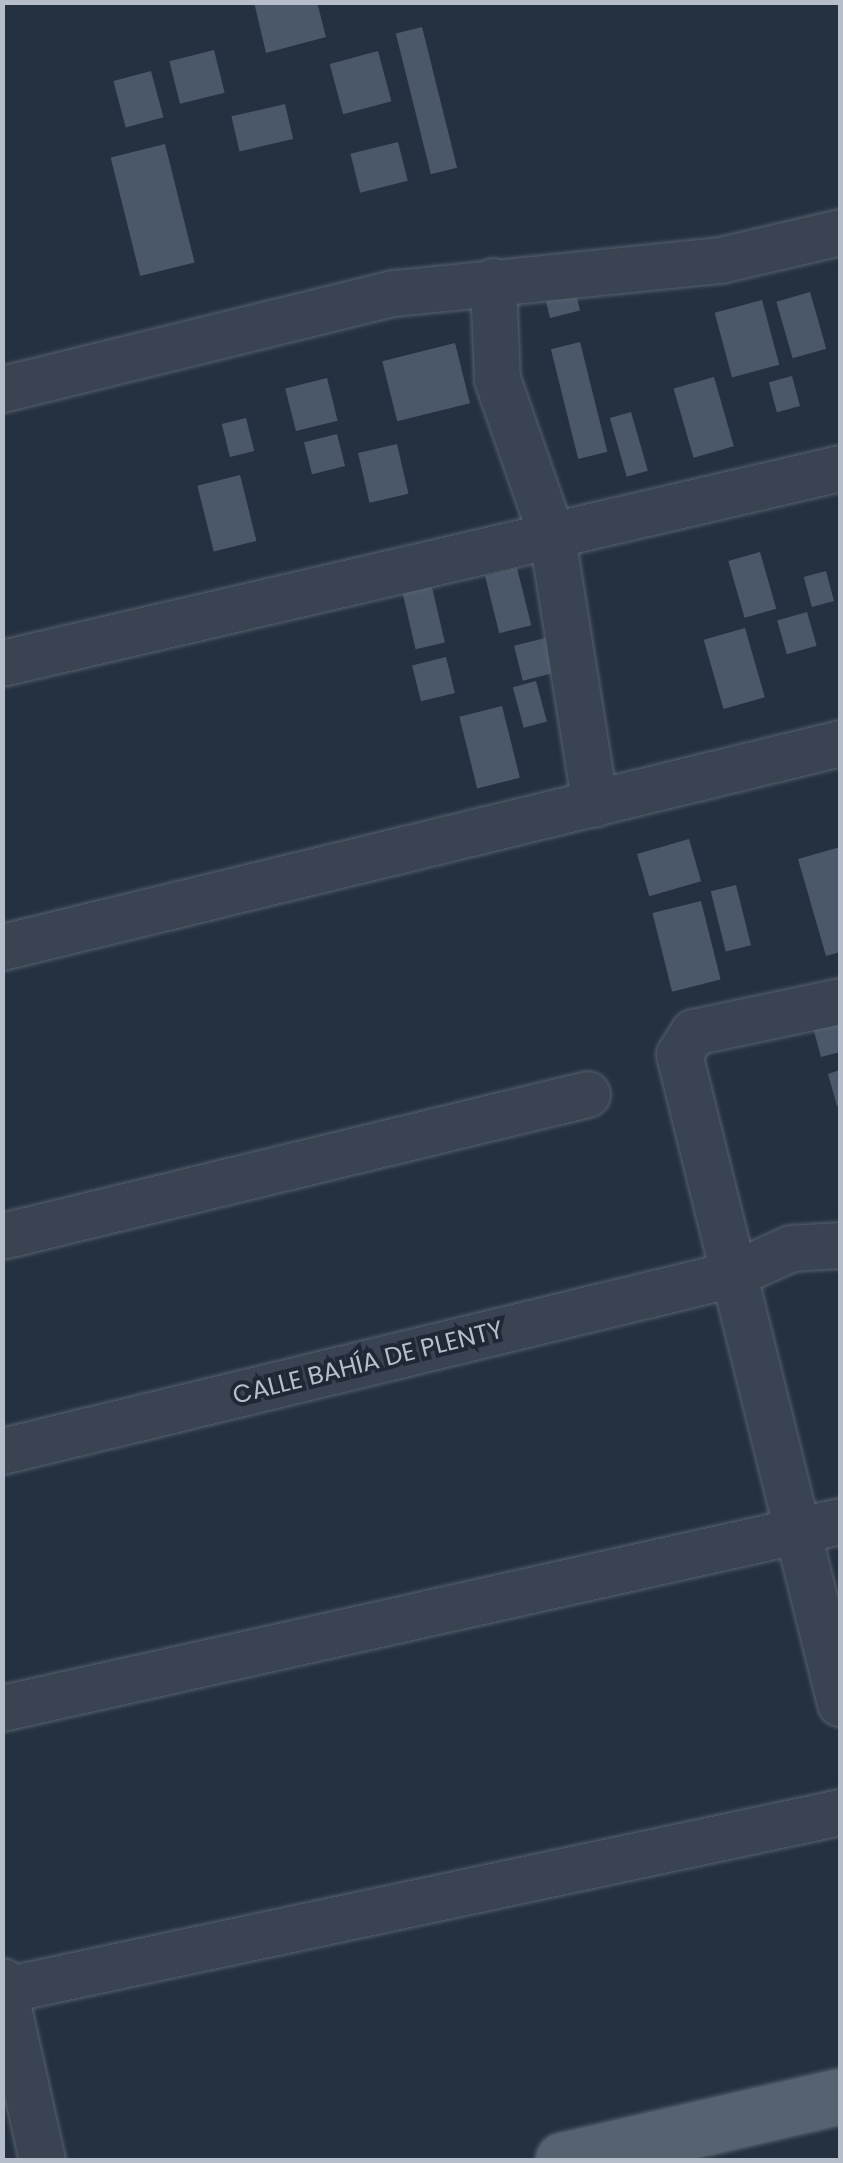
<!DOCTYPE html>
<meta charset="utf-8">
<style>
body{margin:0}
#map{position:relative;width:843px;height:2163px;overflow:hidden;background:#253141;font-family:Poppins,sans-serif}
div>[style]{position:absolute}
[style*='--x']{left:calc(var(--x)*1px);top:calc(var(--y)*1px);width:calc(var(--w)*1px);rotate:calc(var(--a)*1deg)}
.building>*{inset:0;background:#4b586a;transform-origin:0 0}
.roads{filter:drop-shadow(0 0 2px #57616e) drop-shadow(0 0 2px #57616e)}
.minor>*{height:45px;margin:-22.5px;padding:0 22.5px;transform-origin:22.5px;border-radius:22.5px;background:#394351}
.major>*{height:55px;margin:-27.5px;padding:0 27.5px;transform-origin:27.5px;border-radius:27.5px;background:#576271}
span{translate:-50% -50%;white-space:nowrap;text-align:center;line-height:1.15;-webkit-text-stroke:8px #1e2836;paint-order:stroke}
.street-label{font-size:25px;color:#b6becb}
.frame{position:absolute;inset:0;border:5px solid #b6becb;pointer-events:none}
</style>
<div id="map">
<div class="building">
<div style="clip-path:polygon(254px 2px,317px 2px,326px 37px,266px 53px)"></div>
<div style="left:422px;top:27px;width:145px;height:27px;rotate:76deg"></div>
<div style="left:214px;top:50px;width:44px;height:46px;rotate:76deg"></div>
<div style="left:378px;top:51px;width:52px;height:50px;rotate:75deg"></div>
<div style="left:151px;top:71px;width:48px;height:39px;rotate:75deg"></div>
<div style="left:285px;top:104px;width:36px;height:55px;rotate:77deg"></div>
<div style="left:398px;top:142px;width:40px;height:49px;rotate:76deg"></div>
<div style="left:165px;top:144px;width:122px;height:56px;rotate:76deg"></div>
<div style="left:575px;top:290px;width:21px;height:31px;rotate:76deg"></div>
<div style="left:810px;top:292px;width:59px;height:35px;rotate:74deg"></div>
<div style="left:762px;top:300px;width:67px;height:49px;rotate:75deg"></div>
<div style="left:580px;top:342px;width:113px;height:30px;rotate:76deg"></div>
<div style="left:455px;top:343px;width:62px;height:75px;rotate:76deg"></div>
<div style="left:792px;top:376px;width:31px;height:24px;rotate:75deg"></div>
<div style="left:714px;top:377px;width:72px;height:42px;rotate:74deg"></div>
<div style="left:327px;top:378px;width:44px;height:43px;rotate:76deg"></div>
<div style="left:631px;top:412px;width:61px;height:22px;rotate:74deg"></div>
<div style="left:246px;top:418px;width:34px;height:25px;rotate:76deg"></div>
<div style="left:337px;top:434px;width:33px;height:34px;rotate:76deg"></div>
<div style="left:397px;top:444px;width:51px;height:40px;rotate:77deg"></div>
<div style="left:240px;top:475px;width:68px;height:44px;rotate:76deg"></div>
<div style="left:760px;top:552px;width:59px;height:33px;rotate:74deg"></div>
<div style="left:517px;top:568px;width:59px;height:33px;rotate:76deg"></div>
<div style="left:826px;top:571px;width:31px;height:23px;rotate:75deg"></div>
<div style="left:432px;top:587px;width:57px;height:30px;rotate:77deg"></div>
<div style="left:807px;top:612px;width:35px;height:31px;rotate:74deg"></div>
<div style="left:745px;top:628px;width:72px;height:43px;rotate:74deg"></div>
<div style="left:549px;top:637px;width:36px;height:36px;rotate:76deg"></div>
<div style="left:446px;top:657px;width:37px;height:35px;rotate:76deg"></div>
<div style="left:536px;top:681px;width:42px;height:24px;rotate:75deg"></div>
<div style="left:502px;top:706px;width:74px;height:44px;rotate:76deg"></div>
<div style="left:689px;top:839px;width:44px;height:54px;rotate:74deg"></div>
<div style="clip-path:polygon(840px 847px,840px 952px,826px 956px,798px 859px)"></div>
<div style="left:736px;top:885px;width:62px;height:26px;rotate:76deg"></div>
<div style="left:701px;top:901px;width:81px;height:50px;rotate:76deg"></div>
<div style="clip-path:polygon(840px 1016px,840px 1052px,821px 1057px,812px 1024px)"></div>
<div style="clip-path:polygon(840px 1070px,840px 1105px,837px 1106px,828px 1074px)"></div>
</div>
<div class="roads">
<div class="minor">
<div style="--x:493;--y:281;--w:98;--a:87.7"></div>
<div style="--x:497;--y:379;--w:167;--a:70.8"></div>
<div style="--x:552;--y:537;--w:270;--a:80.9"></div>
<div style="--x:2;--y:389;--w:404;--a:-13.8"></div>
<div style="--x:394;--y:293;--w:328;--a:-5.8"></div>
<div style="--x:720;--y:260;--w:123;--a:-13.1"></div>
<div style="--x:2;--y:663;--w:860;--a:-13.1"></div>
<div style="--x:2;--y:947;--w:862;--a:-13.68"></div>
<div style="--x:840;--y:1001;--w:150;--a:168.1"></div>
<div style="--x:693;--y:1032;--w:26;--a:122"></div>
<div style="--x:679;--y:1054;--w:669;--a:76.07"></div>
<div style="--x:2;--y:1236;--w:602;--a:-13.64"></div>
<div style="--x:2;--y:1451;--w:752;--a:-13.61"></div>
<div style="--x:733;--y:1274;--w:64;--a:-24.1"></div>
<div style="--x:791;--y:1248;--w:49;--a:-3.5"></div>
<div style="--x:2;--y:1708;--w:859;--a:-12.58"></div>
<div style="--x:2;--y:1981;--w:183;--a:77.4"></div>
<div style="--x:4;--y:1990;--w:855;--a:-12.02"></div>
</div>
<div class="major">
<div style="--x:563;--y:2160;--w:284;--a:-13"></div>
</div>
</div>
<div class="street-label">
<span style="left:368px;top:1363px;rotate:-14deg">CALLE BAHÍA DE PLENTY</span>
</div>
<div class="frame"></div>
</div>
